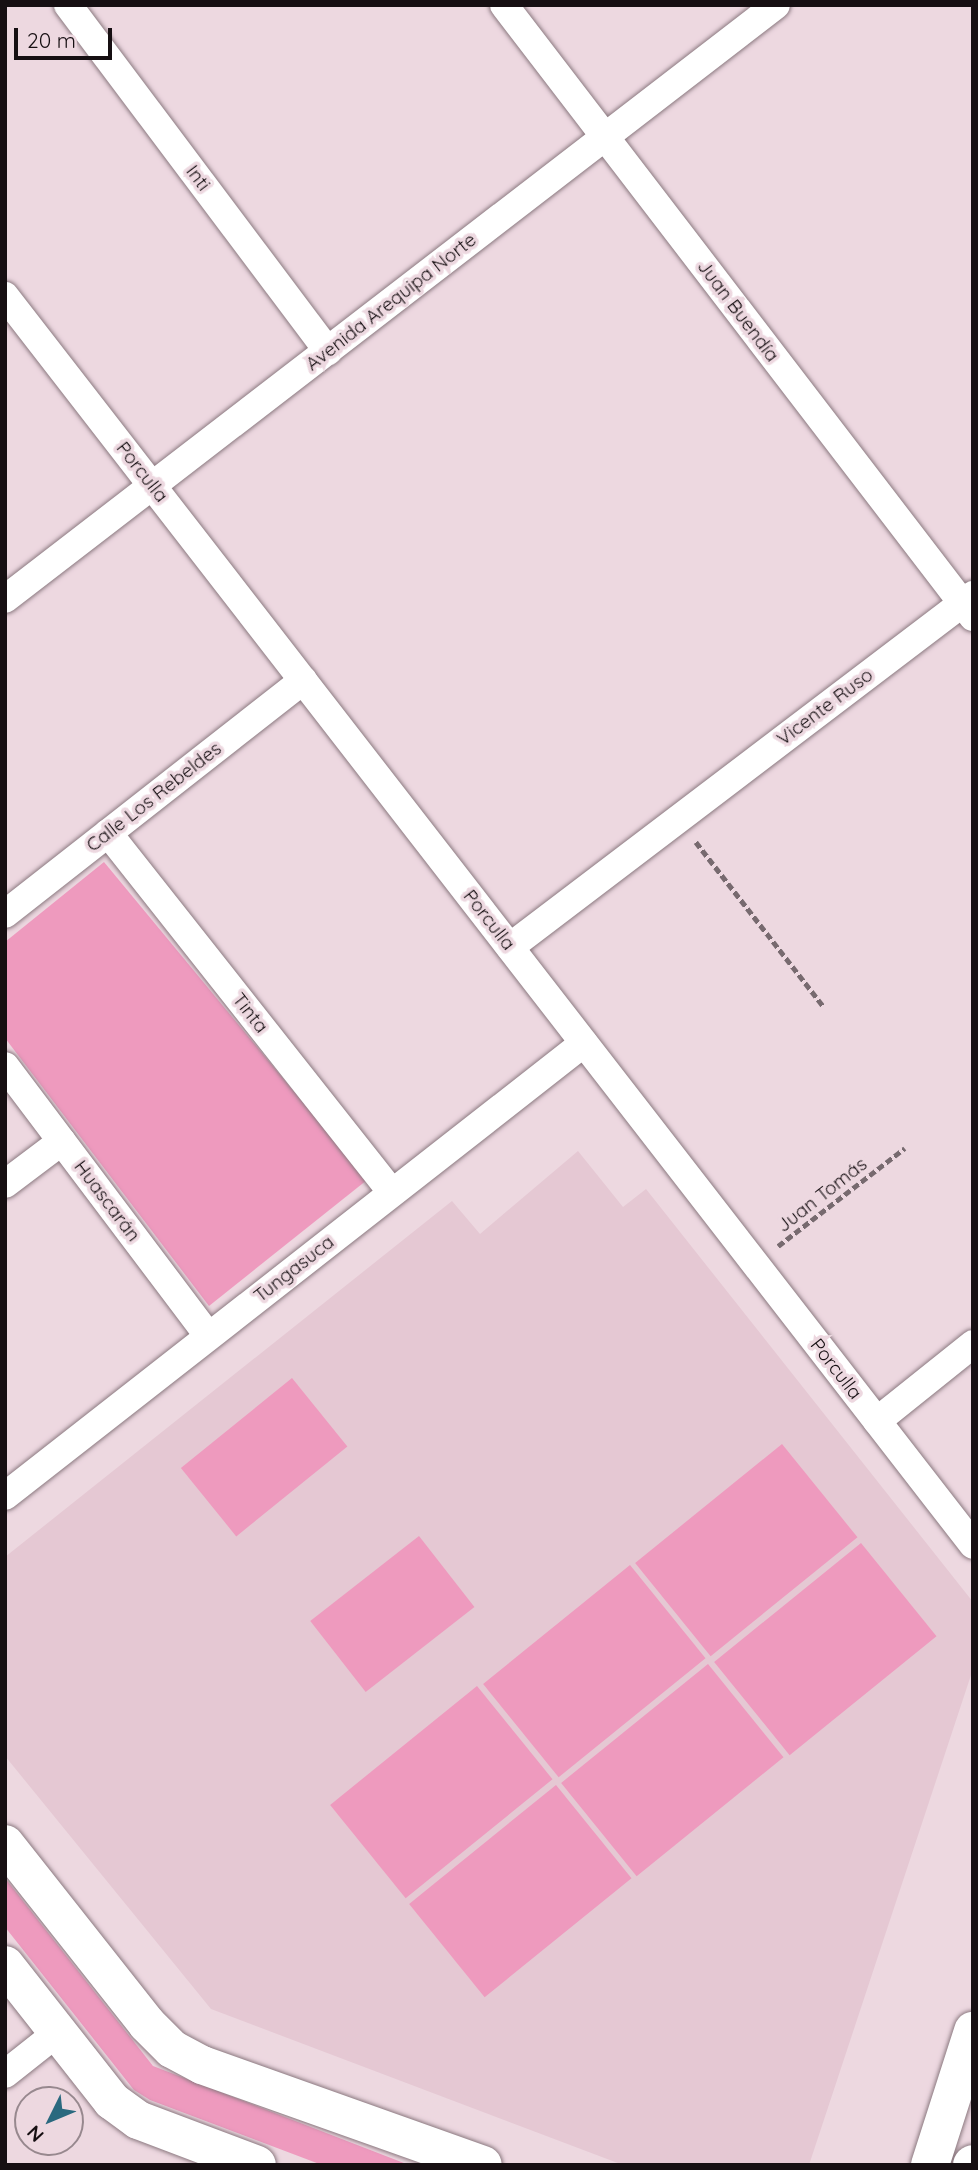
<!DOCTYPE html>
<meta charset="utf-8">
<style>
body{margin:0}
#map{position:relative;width:978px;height:2170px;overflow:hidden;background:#edd8e0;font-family:Quicksand,sans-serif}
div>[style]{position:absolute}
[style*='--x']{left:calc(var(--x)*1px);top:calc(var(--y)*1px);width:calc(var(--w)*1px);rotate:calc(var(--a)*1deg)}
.built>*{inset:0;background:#e5c8d3}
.green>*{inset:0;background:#ee9abe;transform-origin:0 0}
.path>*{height:4.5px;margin-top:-2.25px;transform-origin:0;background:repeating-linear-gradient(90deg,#776a6f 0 7px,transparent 0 10.5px)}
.roads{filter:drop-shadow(0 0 2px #8b7980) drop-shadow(0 0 2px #8b7980)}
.street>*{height:28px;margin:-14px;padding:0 14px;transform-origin:14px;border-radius:14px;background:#fff}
.secondary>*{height:38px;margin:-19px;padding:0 19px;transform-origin:19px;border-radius:19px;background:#fff}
.primary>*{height:38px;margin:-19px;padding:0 19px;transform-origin:19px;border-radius:19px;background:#fff}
span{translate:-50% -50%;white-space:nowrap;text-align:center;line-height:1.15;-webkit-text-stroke:7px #edd8e0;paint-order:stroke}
.street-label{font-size:19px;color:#160f12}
.frame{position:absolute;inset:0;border:7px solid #160f12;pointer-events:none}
.north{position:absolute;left:14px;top:2086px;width:70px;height:70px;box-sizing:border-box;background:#edd8e0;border:2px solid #97888e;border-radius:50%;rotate:227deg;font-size:19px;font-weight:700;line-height:28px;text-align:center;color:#160f12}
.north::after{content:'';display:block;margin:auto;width:24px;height:32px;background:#2a697f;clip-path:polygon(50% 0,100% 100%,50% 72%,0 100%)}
.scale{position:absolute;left:14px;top:28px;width:98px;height:32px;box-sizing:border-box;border:4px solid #160f12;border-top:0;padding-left:9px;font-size:21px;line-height:24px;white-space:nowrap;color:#160f12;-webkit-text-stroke:5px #edd8e0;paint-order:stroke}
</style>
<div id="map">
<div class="built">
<div style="clip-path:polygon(578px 1151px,623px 1207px,646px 1189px,973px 1602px,973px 1669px,809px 2165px,623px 2165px,211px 2009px,5px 1756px,5px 1557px,452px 1201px,480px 1234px)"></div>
</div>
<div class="green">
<div style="clip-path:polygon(104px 862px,367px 1180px,209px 1306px,5px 1038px,5px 942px)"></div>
<div style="left:292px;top:1378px;width:88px;height:143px;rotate:51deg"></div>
<div style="left:782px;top:1444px;width:120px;height:189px;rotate:51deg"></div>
<div style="left:419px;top:1536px;width:90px;height:138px;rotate:52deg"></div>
<div style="left:861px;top:1543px;width:120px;height:189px;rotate:51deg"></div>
<div style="left:630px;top:1565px;width:120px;height:189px;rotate:51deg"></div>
<div style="left:708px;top:1664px;width:120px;height:189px;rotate:51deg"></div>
<div style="left:477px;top:1686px;width:120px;height:189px;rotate:51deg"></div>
<div style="left:556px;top:1785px;width:120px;height:189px;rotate:51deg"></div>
<div style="clip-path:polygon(5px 1878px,153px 2066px,409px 2165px,322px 2165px,150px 2100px,134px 2090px,5px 1927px)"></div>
</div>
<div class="path">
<div style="--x:696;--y:842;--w:207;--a:52.2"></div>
<div style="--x:778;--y:1246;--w:160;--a:-37.7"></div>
</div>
<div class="roads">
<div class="street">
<div style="--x:68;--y:5;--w:433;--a:53.1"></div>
<div style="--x:504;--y:5;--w:771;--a:52.54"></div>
<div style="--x:5;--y:296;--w:1580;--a:52.22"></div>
<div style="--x:5;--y:599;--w:973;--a:-37.61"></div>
<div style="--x:108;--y:833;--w:458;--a:51.7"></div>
<div style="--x:5;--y:914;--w:379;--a:-38.1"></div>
<div style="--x:510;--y:947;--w:582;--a:-37.24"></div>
<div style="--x:5;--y:1066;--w:337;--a:53"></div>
<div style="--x:5;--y:1184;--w:71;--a:-37"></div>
<div style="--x:877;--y:1421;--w:123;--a:-38.7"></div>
<div style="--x:5;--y:1496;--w:735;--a:-38.04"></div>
<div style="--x:5;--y:2074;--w:66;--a:-38.3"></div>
</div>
<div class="secondary">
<div style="--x:5;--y:1844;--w:229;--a:51.7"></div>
<div style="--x:147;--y:2024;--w:35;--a:45"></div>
<div style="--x:172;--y:2049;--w:34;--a:28"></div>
<div style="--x:202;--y:2065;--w:298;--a:19.6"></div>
<div style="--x:5;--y:1965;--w:173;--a:51.8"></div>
<div style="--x:112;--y:2101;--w:32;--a:36"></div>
<div style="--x:138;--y:2120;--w:127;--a:20.7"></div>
</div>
<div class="primary">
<div style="--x:930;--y:2165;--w:141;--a:-72.2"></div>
<div style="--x:972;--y:2165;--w:1;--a:-45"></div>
</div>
</div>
<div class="street-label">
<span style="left:198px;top:178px;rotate:53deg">Inti</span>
<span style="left:391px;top:302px;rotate:-38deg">Avenida Arequipa Norte</span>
<span style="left:738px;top:311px;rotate:53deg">Juan Buendía</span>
<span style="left:142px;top:472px;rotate:52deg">Porculla</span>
<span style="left:825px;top:707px;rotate:-37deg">Vicente Ruso</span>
<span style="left:154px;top:797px;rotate:-38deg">Calle Los Rebeldes</span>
<span style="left:489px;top:920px;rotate:52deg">Porculla</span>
<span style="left:250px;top:1013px;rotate:52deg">Tinta</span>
<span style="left:822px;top:1195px;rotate:-38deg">Juan Tomás</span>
<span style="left:107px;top:1201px;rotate:53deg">Huascarán</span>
<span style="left:294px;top:1269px;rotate:-38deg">Tungasuca</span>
<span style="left:836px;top:1369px;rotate:52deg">Porculla</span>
</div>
<div class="frame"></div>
<div class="north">N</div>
<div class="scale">20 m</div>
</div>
